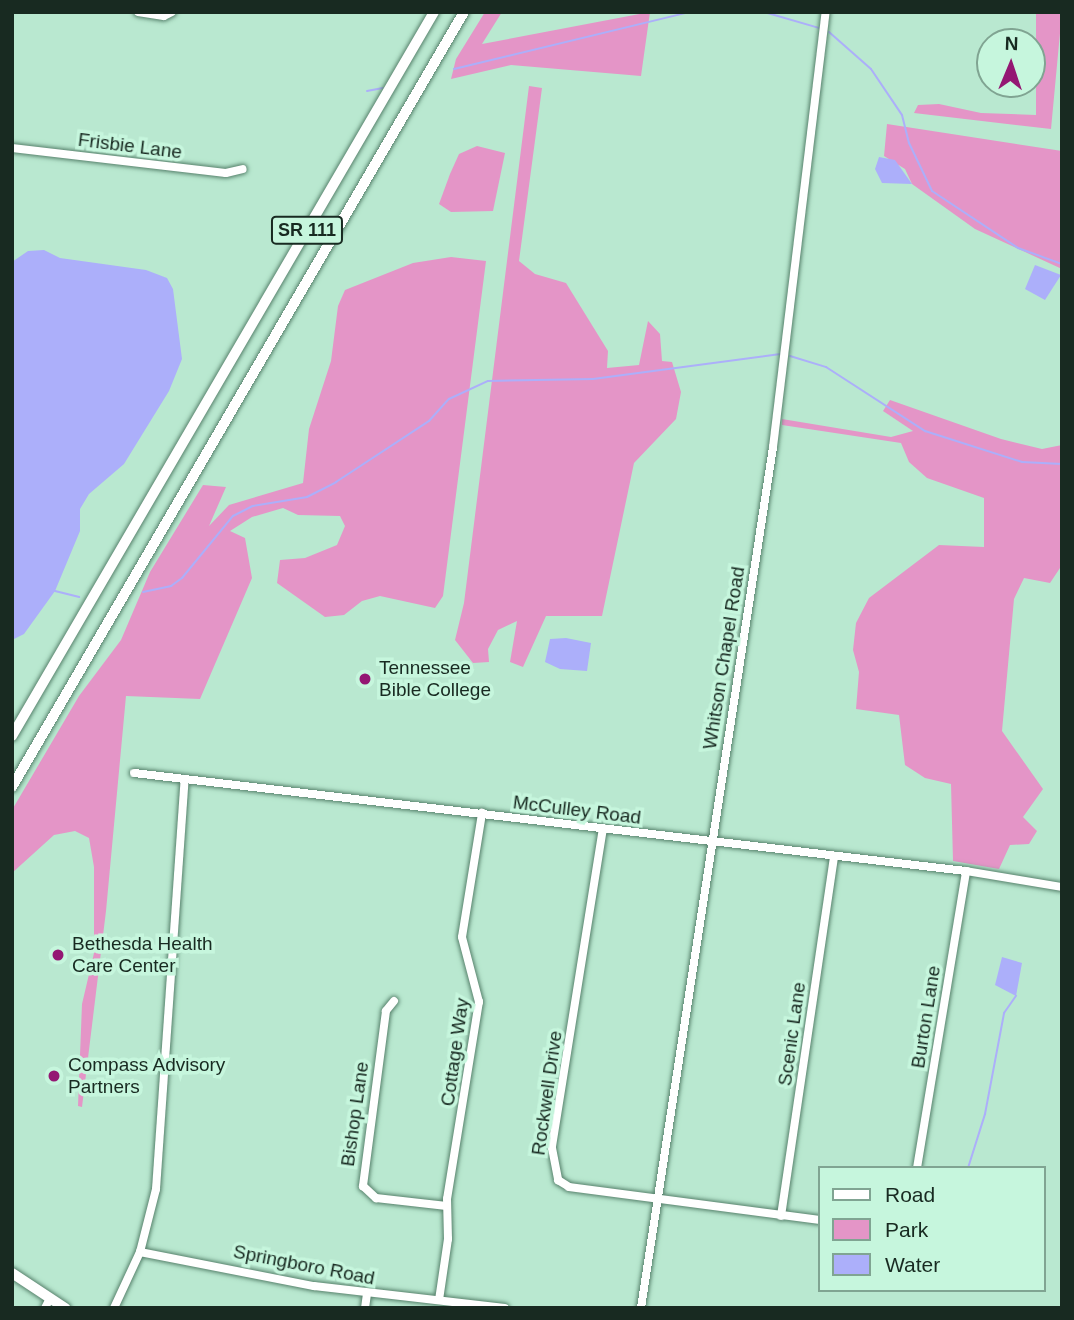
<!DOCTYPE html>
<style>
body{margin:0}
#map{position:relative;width:1074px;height:1320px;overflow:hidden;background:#b9e8d0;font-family:Helvetica,sans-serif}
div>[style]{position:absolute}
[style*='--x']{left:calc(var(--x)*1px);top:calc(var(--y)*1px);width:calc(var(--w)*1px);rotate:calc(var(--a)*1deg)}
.green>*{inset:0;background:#e495c7}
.water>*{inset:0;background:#acaffa}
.stream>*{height:2px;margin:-1px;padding:0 1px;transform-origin:1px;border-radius:1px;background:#acaffa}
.roads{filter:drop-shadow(0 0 2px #57826c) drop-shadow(0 0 2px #57826c)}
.minor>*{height:8px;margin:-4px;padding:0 4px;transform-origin:4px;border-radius:4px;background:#fff}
.major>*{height:10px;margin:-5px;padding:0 5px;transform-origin:5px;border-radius:5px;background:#fff}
.highway>*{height:10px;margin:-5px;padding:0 5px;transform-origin:5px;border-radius:5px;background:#fff}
.dots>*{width:19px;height:19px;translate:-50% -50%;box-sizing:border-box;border:4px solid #c6f6dd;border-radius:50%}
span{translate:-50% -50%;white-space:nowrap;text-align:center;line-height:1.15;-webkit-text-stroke:7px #c6f6dd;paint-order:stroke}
.shield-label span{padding:2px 5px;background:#c6f6dd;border:2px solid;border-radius:5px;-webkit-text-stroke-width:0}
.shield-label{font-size:18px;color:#182a21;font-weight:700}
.street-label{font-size:19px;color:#182a21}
.poi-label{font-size:19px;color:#182a21}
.left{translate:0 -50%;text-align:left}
.frame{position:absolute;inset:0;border:14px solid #182a21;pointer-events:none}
.legend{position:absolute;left:818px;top:1166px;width:228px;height:126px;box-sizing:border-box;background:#c6f6dd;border:2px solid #80a492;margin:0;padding:9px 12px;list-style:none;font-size:21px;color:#182a21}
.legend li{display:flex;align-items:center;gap:14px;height:35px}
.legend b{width:35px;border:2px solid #80a492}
.north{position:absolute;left:976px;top:28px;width:70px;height:70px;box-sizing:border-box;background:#c6f6dd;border:2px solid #80a492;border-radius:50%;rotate:2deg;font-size:19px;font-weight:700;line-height:28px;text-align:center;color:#182a21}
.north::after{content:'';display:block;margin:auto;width:24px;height:32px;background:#941773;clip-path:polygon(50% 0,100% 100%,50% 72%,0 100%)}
</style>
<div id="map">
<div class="green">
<div style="clip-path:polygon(485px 12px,502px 12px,482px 44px,650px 12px,641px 76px,511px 65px,451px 79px,456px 59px)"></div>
<div style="clip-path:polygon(1036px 12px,1062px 12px,1051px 129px,914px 113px,918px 105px,939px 104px,981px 113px,1036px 115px)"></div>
<div style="clip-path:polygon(529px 86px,542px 88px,519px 261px,535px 274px,566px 283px,608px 351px,607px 368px,639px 365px,648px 321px,660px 334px,662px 361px,672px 362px,681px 392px,676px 419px,634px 463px,602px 616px,546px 616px,523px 667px,510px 662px,517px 621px,498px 630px,488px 649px,489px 662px,473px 663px,455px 640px,464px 603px)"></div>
<div style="clip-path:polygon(887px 124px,1062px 151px,1062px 269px,975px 229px,912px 184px,905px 169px,884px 156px)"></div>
<div style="clip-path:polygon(477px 146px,505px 153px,493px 211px,451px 212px,439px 204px,450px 174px,459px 154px)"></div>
<div style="clip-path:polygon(451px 257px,486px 261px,443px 596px,435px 608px,380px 596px,362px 601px,344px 615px,325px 617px,277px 583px,280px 560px,305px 558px,337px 545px,345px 526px,340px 516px,298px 515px,283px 508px,252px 517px,230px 531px,245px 538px,252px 578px,200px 699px,126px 696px,106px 911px,82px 1107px,78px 1106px,82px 1004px,94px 953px,94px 867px,89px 838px,75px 831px,54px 835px,12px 873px,12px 810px,79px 696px,121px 640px,150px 572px,203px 485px,226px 487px,209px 526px,229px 505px,303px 483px,309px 429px,331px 361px,338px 306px,345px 290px,413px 263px)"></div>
<div style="clip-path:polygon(890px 400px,1001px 439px,1042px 449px,1062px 445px,1060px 568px,1050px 583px,1024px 578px,1014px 599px,1002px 731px,1043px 789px,1023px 817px,1037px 831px,1029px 844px,1010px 845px,999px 869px,953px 861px,951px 784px,925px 778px,905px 765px,899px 715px,856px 709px,859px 672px,853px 650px,856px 623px,869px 598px,939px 545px,984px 547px,984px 498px,927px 478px,909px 462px,901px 443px,782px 425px,782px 419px,891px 437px,913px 431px,883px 411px)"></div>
</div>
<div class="water">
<div style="clip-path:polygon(879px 157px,895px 160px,912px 184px,882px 183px,875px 169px)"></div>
<div style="clip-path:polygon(44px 250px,60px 258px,146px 270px,167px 278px,173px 289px,182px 359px,169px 391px,124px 464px,89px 494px,80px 509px,80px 531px,55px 591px,24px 634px,12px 640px,12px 262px,28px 251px)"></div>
<div style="clip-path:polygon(1035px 265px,1061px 275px,1045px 300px,1025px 289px)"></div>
<div style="clip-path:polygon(566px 638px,591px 643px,587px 671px,560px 669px,545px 662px,550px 639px)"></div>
<div style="clip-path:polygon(1002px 957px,1022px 963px,1016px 996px,995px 985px)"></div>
</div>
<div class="stream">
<div style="--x:764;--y:12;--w:57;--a:16.2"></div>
<div style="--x:829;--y:32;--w:56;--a:41.4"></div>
<div style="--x:871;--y:69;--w:55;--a:56"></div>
<div style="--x:902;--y:115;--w:29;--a:76"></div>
<div style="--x:909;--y:143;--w:53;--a:64.4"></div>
<div style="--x:932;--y:191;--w:103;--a:33.5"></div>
<div style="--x:1018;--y:248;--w:47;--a:20"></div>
<div style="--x:454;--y:69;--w:243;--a:-13.6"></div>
<div style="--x:367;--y:91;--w:16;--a:-11"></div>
<div style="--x:790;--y:356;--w:38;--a:17"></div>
<div style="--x:826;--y:367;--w:118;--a:32.9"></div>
<div style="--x:925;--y:431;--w:102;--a:17.7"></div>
<div style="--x:1022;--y:462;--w:40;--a:2.9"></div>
<div style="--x:55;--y:591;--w:25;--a:14"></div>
<div style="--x:143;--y:592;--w:29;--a:-12"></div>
<div style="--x:171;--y:586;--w:14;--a:-36"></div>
<div style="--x:182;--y:578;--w:80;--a:-50.6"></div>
<div style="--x:233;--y:516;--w:22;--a:-27"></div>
<div style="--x:253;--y:506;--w:55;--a:-9.5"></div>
<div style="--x:307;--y:497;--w:33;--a:-27"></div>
<div style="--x:336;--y:482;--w:111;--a:-33.3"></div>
<div style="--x:429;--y:421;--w:30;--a:-48"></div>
<div style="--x:449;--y:399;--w:43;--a:-24.8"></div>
<div style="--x:488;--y:381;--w:105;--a:-1.1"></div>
<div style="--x:593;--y:379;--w:189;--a:-7.6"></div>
<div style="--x:968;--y:1168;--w:57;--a:-72.5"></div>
<div style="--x:985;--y:1114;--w:103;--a:-79.3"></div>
<div style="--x:1004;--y:1013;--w:21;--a:-55"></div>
</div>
<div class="roads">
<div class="minor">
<div style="--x:138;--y:12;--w:26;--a:9"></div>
<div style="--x:164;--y:16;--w:9;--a:-27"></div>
<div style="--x:12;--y:148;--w:215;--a:6.7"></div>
<div style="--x:226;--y:173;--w:17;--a:-13"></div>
<div style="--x:134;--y:773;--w:838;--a:6.72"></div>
<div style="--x:966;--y:871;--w:97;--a:9.5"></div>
<div style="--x:603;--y:828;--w:324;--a:99.1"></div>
<div style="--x:552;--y:1148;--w:33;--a:79"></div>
<div style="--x:558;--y:1180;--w:13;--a:32"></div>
<div style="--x:569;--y:1187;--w:253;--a:7.5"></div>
<div style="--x:394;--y:1001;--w:13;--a:129"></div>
<div style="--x:386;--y:1011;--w:177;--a:97.5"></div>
<div style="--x:363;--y:1186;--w:18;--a:43"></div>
<div style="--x:376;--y:1198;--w:71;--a:6.4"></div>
<div style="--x:917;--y:1168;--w:301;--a:-80.6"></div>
<div style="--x:781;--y:1216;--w:364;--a:-81.6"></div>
<div style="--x:140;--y:1252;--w:177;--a:11.1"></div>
<div style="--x:314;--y:1286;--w:192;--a:6.6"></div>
<div style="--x:439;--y:1300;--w:62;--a:-81.6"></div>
<div style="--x:448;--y:1239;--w:40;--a:-91.4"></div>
<div style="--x:447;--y:1199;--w:200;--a:-80.8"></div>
<div style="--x:479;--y:1002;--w:67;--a:-104.7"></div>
<div style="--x:462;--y:937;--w:126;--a:-80.8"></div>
<div style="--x:45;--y:1308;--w:11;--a:-63"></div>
<div style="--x:114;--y:1308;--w:62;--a:-65.1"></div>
<div style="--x:140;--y:1252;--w:65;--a:-75.7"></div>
<div style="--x:156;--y:1189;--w:411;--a:-86"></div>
<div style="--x:365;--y:1308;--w:14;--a:-82"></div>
<div style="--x:641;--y:1308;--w:871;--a:-81.28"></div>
<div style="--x:773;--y:447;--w:438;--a:-83.1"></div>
</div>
<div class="major">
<div style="--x:12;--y:1273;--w:64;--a:33.4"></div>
</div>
<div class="highway">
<div style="--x:12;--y:736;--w:838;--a:-59.76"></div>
<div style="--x:12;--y:787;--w:897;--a:-59.75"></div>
</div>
</div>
<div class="dots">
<div style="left:365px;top:679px;background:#941773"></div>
<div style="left:58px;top:955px;background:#941773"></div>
<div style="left:54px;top:1076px;background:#941773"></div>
</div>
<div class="shield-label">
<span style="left:307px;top:230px">SR 111</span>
</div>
<div class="street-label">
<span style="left:130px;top:146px;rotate:7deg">Frisbie Lane</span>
<span style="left:724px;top:658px;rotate:-81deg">Whitson Chapel Road</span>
<span style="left:577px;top:810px;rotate:7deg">McCulley Road</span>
<span style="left:926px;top:1017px;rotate:-81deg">Burton Lane</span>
<span style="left:792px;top:1034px;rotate:-82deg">Scenic Lane</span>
<span style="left:455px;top:1052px;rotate:-82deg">Cottage Way</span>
<span style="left:547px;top:1093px;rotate:-82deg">Rockwell Drive</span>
<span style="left:355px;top:1114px;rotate:-82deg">Bishop Lane</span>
<span style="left:304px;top:1265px;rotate:11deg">Springboro Road</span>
</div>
<div class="poi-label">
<span class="left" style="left:379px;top:679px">Tennessee<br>Bible College</span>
<span class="left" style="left:72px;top:955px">Bethesda Health<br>Care Center</span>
<span class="left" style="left:68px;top:1076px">Compass Advisory<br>Partners</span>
</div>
<div class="frame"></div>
<ul class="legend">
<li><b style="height:9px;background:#fff"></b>Road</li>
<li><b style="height:19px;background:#e495c7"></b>Park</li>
<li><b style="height:19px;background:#acaffa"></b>Water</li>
</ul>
<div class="north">N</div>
</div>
